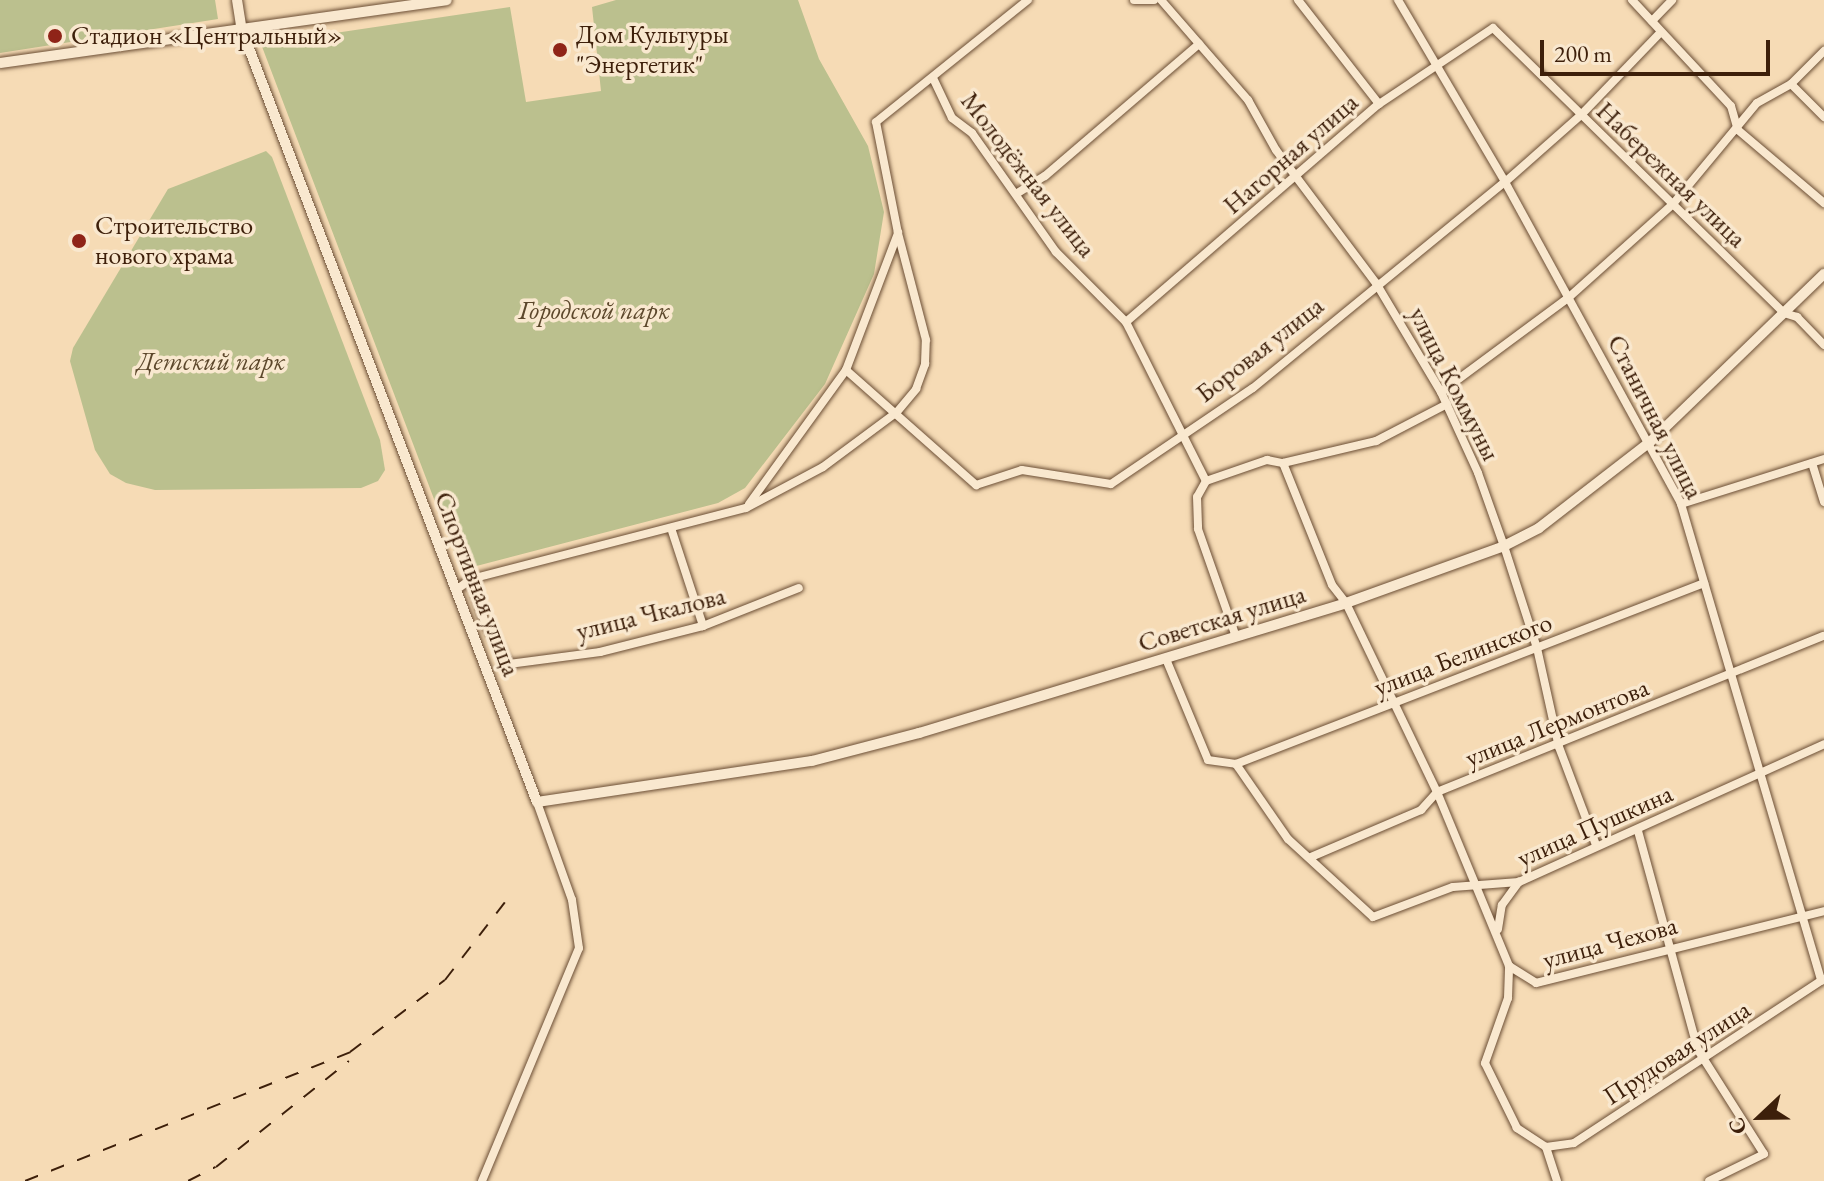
<!DOCTYPE html>
<meta charset="utf-8">
<style>
body{margin:0}
#map{position:relative;width:1824px;height:1181px;overflow:hidden;background:#f6dbb5;font-family:"EB Garamond",serif}
div>[style]{position:absolute}
[style*='--x']{left:calc(var(--x)*1px);top:calc(var(--y)*1px);width:calc(var(--w)*1px);rotate:calc(var(--a)*1deg)}
.green>*{inset:0;background:#bbc08e}
.roads{filter:drop-shadow(0 0 2px #6b4e35) drop-shadow(0 0 2px #6b4e35)}
.minor>*{height:8px;margin:-4px;padding:0 4px;transform-origin:4px;border-radius:4px;background:#f9e8cf}
.tertiary>*{height:10px;margin:-5px;padding:0 5px;transform-origin:5px;border-radius:5px;background:#f9e8cf}
.rail>*{height:2px;margin-top:-1px;transform-origin:0;background:repeating-linear-gradient(90deg,#3d1f0a 0 14px,transparent 0 28px)}
.dots>*{width:22px;height:22px;translate:-50% -50%;box-sizing:border-box;border:4px solid #f9e8cf;border-radius:50%}
span{translate:-50% -50%;white-space:nowrap;text-align:center;line-height:1.15;-webkit-text-stroke:7px #f9e8cf;paint-order:stroke}
.poi-label{font-size:26px;color:#3d1f0a}
.left{translate:0 -50%;text-align:left}
.street-label{font-size:26px;color:#3d1f0a}
.park-label{font-size:26px;color:#5c472b;font-style:italic}
.north{position:absolute;left:1720px;top:1077px;width:80px;height:80px;-webkit-text-stroke:6px #f9e8cf;paint-order:stroke;rotate:248deg;font-size:22px;font-weight:700;line-height:32px;text-align:center;color:#3d1f0a}
.north::after{content:'';display:block;margin:auto;width:28px;height:36px;background:#3d1f0a;clip-path:polygon(50% 0,100% 100%,50% 72%,0 100%)}
.scale{position:absolute;left:1540px;top:40px;width:230px;height:36px;box-sizing:border-box;border:4px solid #3d1f0a;border-top:0;padding-left:10px;font-size:24px;line-height:28px;white-space:nowrap;color:#3d1f0a;-webkit-text-stroke:6px #f9e8cf;paint-order:stroke}
</style>
<div id="map">
<div class="green">
<div style="clip-path:polygon(0 0,215px 0,218px 19px,0 53px)"></div>
<div style="clip-path:polygon(616px 0,798px 0,819px 59px,868px 146px,884px 212px,874px 274px,825px 384px,745px 488px,718px 503px,461px 570px,261px 44px,510px 7px,526px 102px,601px 91px,592px 7px)"></div>
<div style="clip-path:polygon(266px 151px,272px 157px,380px 440px,385px 470px,378px 481px,361px 488px,155px 490px,126px 483px,110px 474px,95px 450px,70px 361px,73px 348px,168px 189px)"></div>
</div>
<div class="roads">
<div class="minor">
<div style="--x:1134;--y:0;--w:20;--a:0"></div>
<div style="--x:1161;--y:0;--w:133;--a:49"></div>
<div style="--x:1248;--y:100;--w:57;--a:60.8"></div>
<div style="--x:1276;--y:150;--w:166;--a:53.1"></div>
<div style="--x:1376;--y:283;--w:127;--a:59.2"></div>
<div style="--x:1441;--y:392;--w:89;--a:65.4"></div>
<div style="--x:1478;--y:473;--w:77;--a:70.4"></div>
<div style="--x:1504;--y:546;--w:107;--a:72.1"></div>
<div style="--x:1537;--y:648;--w:101;--a:77.5"></div>
<div style="--x:1559;--y:747;--w:105;--a:69.3"></div>
<div style="--x:1298;--y:0;--w:132;--a:52.1"></div>
<div style="--x:1398;--y:0;--w:211;--a:59.5"></div>
<div style="--x:1505;--y:182;--w:367;--a:61.3"></div>
<div style="--x:1681;--y:504;--w:497;--a:73.6"></div>
<div style="--x:1632;--y:0;--w:145;--a:47"></div>
<div style="--x:1731;--y:106;--w:25;--a:74"></div>
<div style="--x:1738;--y:130;--w:113;--a:40.3"></div>
<div style="--x:1652;--y:21;--w:29;--a:-46"></div>
<div style="--x:933;--y:78;--w:44;--a:64.6"></div>
<div style="--x:952;--y:118;--w:25;--a:37"></div>
<div style="--x:972;--y:133;--w:146;--a:54.8"></div>
<div style="--x:1056;--y:252;--w:99;--a:45"></div>
<div style="--x:1126;--y:322;--w:178;--a:63.3"></div>
<div style="--x:1791;--y:84;--w:47;--a:45"></div>
<div style="--x:1016;--y:194;--w:34;--a:-32"></div>
<div style="--x:1045;--y:176;--w:203;--a:-40.6"></div>
<div style="--x:1126;--y:322;--w:334;--a:-40.8"></div>
<div style="--x:1379;--y:104;--w:137;--a:-33.7"></div>
<div style="--x:1493;--y:28;--w:407;--a:44.4"></div>
<div style="--x:1784;--y:313;--w:14;--a:17"></div>
<div style="--x:1797;--y:317;--w:39;--a:46"></div>
<div style="--x:846;--y:370;--w:174;--a:41.5"></div>
<div style="--x:976;--y:485;--w:48;--a:-18.1"></div>
<div style="--x:1022;--y:470;--w:90;--a:8.9"></div>
<div style="--x:1111;--y:484;--w:171;--a:-34.1"></div>
<div style="--x:1253;--y:388;--w:325;--a:-39.3"></div>
<div style="--x:1505;--y:182;--w:101;--a:-41.4"></div>
<div style="--x:1581;--y:115;--w:114;--a:-46.1"></div>
<div style="--x:1441;--y:392;--w:158;--a:-36.5"></div>
<div style="--x:1568;--y:298;--w:141;--a:-41.8"></div>
<div style="--x:1673;--y:204;--w:131;--a:-50.3"></div>
<div style="--x:1757;--y:103;--w:39;--a:-29"></div>
<div style="--x:1791;--y:84;--w:47;--a:-45"></div>
<div style="--x:1283;--y:463;--w:131;--a:68.1"></div>
<div style="--x:1332;--y:585;--w:23;--a:52"></div>
<div style="--x:1346;--y:603;--w:210;--a:64.3"></div>
<div style="--x:1437;--y:792;--w:188;--a:67.5"></div>
<div style="--x:1812;--y:463;--w:41;--a:72.9"></div>
<div style="--x:1206;--y:481;--w:65;--a:-19"></div>
<div style="--x:1267;--y:460;--w:16;--a:11"></div>
<div style="--x:1283;--y:463;--w:96;--a:-13.3"></div>
<div style="--x:1376;--y:441;--w:80;--a:-27.5"></div>
<div style="--x:1206;--y:481;--w:18;--a:119"></div>
<div style="--x:1197;--y:497;--w:32;--a:88"></div>
<div style="--x:1198;--y:529;--w:114;--a:70.6"></div>
<div style="--x:749;--y:504;--w:165;--a:-54.1"></div>
<div style="--x:846;--y:370;--w:147;--a:-69.2"></div>
<div style="--x:898;--y:233;--w:113;--a:-101.2"></div>
<div style="--x:876;--y:122;--w:195;--a:-38.8"></div>
<div style="--x:1681;--y:504;--w:150;--a:-17.5"></div>
<div style="--x:672;--y:531;--w:100;--a:71.9"></div>
<div style="--x:471;--y:579;--w:46;--a:72.3"></div>
<div style="--x:485;--y:623;--w:48;--a:59.7"></div>
<div style="--x:509;--y:664;--w:92;--a:-7.5"></div>
<div style="--x:600;--y:652;--w:106;--a:-14.2"></div>
<div style="--x:703;--y:626;--w:103;--a:-21.6"></div>
<div style="--x:456;--y:590;--w:19;--a:-36"></div>
<div style="--x:471;--y:579;--w:284;--a:-14.5"></div>
<div style="--x:746;--y:508;--w:87;--a:-28"></div>
<div style="--x:823;--y:467;--w:92;--a:-36.6"></div>
<div style="--x:897;--y:412;--w:30;--a:-50"></div>
<div style="--x:916;--y:389;--w:27;--a:-70"></div>
<div style="--x:925;--y:364;--w:24;--a:-88"></div>
<div style="--x:926;--y:340;--w:111;--a:-104.7"></div>
<div style="--x:1166;--y:659;--w:109;--a:67.4"></div>
<div style="--x:1208;--y:760;--w:28;--a:8"></div>
<div style="--x:1236;--y:764;--w:91;--a:55.3"></div>
<div style="--x:1288;--y:839;--w:115;--a:42.5"></div>
<div style="--x:1373;--y:917;--w:85;--a:-20.6"></div>
<div style="--x:1453;--y:887;--w:66;--a:-4.3"></div>
<div style="--x:1519;--y:882;--w:335;--a:-24.3"></div>
<div style="--x:1236;--y:764;--w:502;--a:-21.14"></div>
<div style="--x:1638;--y:831;--w:227;--a:74.7"></div>
<div style="--x:1698;--y:1050;--w:123;--a:57.6"></div>
<div style="--x:1764;--y:1154;--w:61;--a:153.9"></div>
<div style="--x:1311;--y:857;--w:120;--a:-23.1"></div>
<div style="--x:1421;--y:810;--w:24;--a:-48"></div>
<div style="--x:1437;--y:792;--w:417;--a:-22"></div>
<div style="--x:1498;--y:929;--w:24;--a:-81"></div>
<div style="--x:1502;--y:905;--w:29;--a:-54"></div>
<div style="--x:1546;--y:1147;--w:28;--a:-8"></div>
<div style="--x:1574;--y:1143;--w:299;--a:-33.3"></div>
<div style="--x:482;--y:1181;--w:252;--a:-67.4"></div>
<div style="--x:579;--y:948;--w:49;--a:-98.3"></div>
<div style="--x:572;--y:900;--w:104;--a:-109.7"></div>
<div style="--x:1557;--y:1181;--w:36;--a:-108"></div>
<div style="--x:1546;--y:1147;--w:35;--a:-147"></div>
<div style="--x:1517;--y:1128;--w:72;--a:-116.2"></div>
<div style="--x:1485;--y:1063;--w:69;--a:-70.5"></div>
<div style="--x:1508;--y:998;--w:32;--a:-88"></div>
<div style="--x:1509;--y:966;--w:32;--a:32"></div>
<div style="--x:1536;--y:983;--w:297;--a:-14"></div>
</div>
<div class="tertiary">
<div style="--x:237;--y:0;--w:30;--a:81"></div>
<div style="--x:242;--y:30;--w:826;--a:69.09"></div>
<div style="--x:537;--y:802;--w:278;--a:-8.5"></div>
<div style="--x:812;--y:761;--w:111;--a:-14.7"></div>
<div style="--x:919;--y:733;--w:446;--a:-16.9"></div>
<div style="--x:1346;--y:603;--w:168;--a:-19.8"></div>
<div style="--x:1504;--y:546;--w:39;--a:-27"></div>
<div style="--x:1539;--y:528;--w:140;--a:-37.8"></div>
<div style="--x:1650;--y:442;--w:242;--a:-44"></div>
<div style="--x:0;--y:63;--w:451;--a:-8"></div>
</div>
</div>
<div class="rail">
<div style="--x:25;--y:1181;--w:350;--a:-21.6"></div>
<div style="--x:350;--y:1052;--w:119;--a:-37.2"></div>
<div style="--x:445;--y:980;--w:110;--a:-52.4"></div>
<div style="--x:188;--y:1181;--w:31;--a:-27"></div>
<div style="--x:216;--y:1167;--w:170;--a:-38.6"></div>
</div>
<div class="dots">
<div style="left:55px;top:36px;background:#8f2418"></div>
<div style="left:560px;top:50px;background:#8f2418"></div>
<div style="left:79px;top:241px;background:#8f2418"></div>
</div>
<div class="poi-label">
<span class="left" style="left:576px;top:50px">Дом Культуры<br>"Энергетик"</span>
<span class="left" style="left:71px;top:36px">Стадион «Центральный»</span>
<span class="left" style="left:95px;top:241px">Строительство<br>нового храма</span>
</div>
<div class="street-label">
<span style="left:1291px;top:154px;rotate:-41deg">Нагорная улица</span>
<span style="left:1028px;top:175px;rotate:52deg">Молодёжная улица</span>
<span style="left:1671px;top:175px;rotate:44deg">Набережная улица</span>
<span style="left:1260px;top:350px;rotate:-38deg">Боровая улица</span>
<span style="left:1454px;top:384px;rotate:63deg">улица Коммуны</span>
<span style="left:1655px;top:417px;rotate:63deg">Станичная улица</span>
<span style="left:477px;top:584px;rotate:69deg">Спортивная улица</span>
<span style="left:651px;top:614px;rotate:-14deg">улица Чкалова</span>
<span style="left:1222px;top:619px;rotate:-17deg">Советская улица</span>
<span style="left:1463px;top:655px;rotate:-21deg">улица Белинского</span>
<span style="left:1557px;top:723px;rotate:-22deg">улица Лермонтова</span>
<span style="left:1595px;top:826px;rotate:-24deg">улица Пушкина</span>
<span style="left:1610px;top:943px;rotate:-15deg">улица Чехова</span>
<span style="left:1677px;top:1053px;rotate:-33deg">Прудовая улица</span>
</div>
<div class="park-label">
<span style="left:594px;top:311px">Городской парк</span>
<span style="left:211px;top:362px">Детский парк</span>
</div>
<div class="north">С</div>
<div class="scale">200 m</div>
</div>
